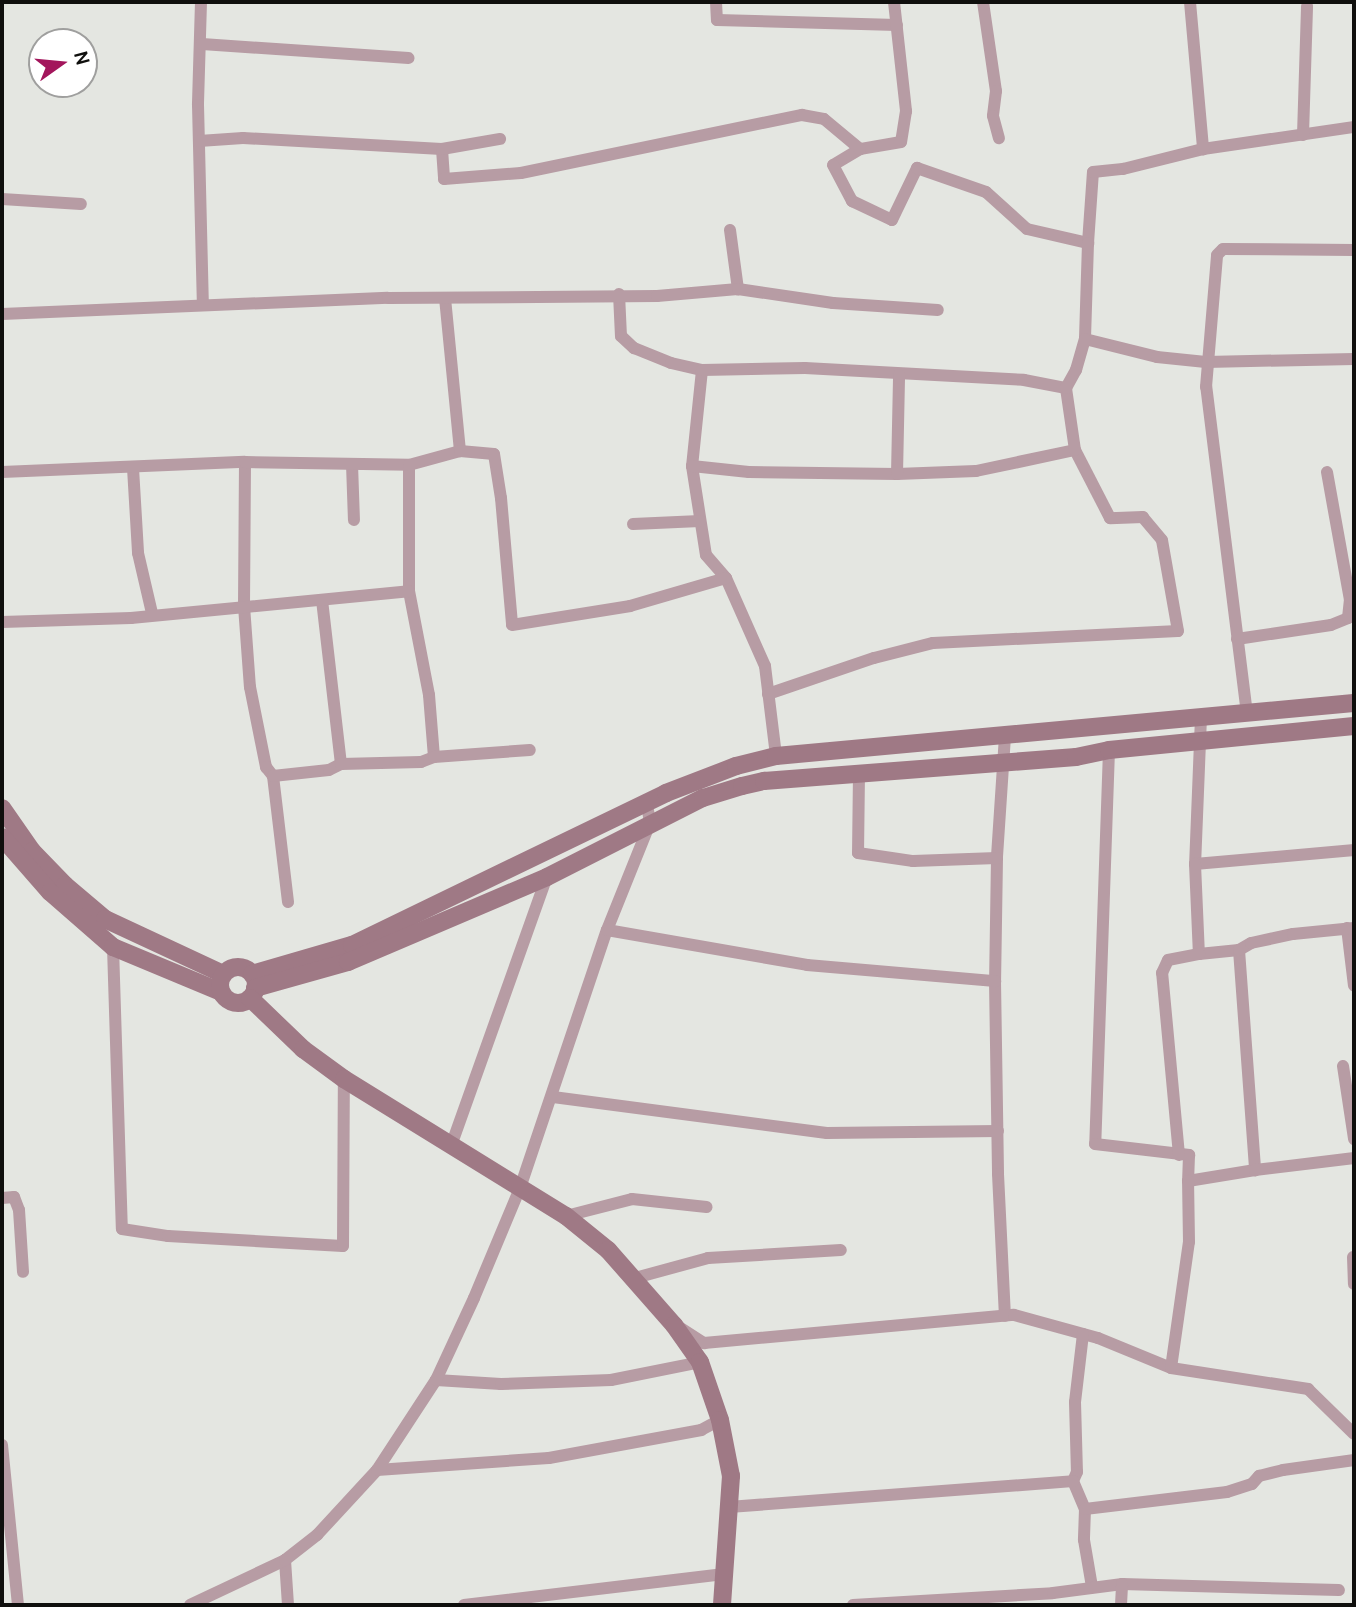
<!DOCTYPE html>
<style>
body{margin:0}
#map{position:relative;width:1356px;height:1607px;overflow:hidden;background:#e4e6e1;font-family:Cabin,sans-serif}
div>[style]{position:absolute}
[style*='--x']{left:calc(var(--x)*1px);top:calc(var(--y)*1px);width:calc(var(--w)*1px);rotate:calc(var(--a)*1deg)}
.minor>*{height:12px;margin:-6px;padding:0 6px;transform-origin:6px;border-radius:6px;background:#b79ca4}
.secondary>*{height:18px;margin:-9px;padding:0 9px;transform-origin:9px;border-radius:9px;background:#9f7985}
.secondary>.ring{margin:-9px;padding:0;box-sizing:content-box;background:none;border:18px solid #9f7985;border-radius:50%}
span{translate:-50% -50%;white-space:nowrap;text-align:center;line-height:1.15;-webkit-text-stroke:5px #fff;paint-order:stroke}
.frame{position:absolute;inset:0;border:4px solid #0f0f0d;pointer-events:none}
.north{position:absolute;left:28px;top:28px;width:70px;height:70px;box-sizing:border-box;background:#fff;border:2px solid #9f9f9e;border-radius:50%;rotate:75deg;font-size:19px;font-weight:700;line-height:28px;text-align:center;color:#0f0f0d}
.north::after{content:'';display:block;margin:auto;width:24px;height:32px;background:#a3165c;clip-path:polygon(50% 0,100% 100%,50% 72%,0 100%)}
</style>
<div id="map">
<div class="minor">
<div style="--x:201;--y:2;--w:103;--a:91.7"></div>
<div style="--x:198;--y:105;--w:200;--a:88.6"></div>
<div style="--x:716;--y:2;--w:18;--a:87"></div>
<div style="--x:717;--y:20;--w:180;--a:1.6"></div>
<div style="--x:894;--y:2;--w:110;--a:83.7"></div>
<div style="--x:906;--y:111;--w:31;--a:99"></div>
<div style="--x:901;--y:142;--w:42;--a:170.3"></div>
<div style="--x:860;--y:149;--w:31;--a:149"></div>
<div style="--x:833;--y:165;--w:41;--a:62.2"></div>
<div style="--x:852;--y:201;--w:44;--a:25.4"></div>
<div style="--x:892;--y:220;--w:58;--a:-64.3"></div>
<div style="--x:917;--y:168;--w:73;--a:19.2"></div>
<div style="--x:986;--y:192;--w:55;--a:42.1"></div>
<div style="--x:1027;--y:229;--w:63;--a:12.9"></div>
<div style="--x:1088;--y:243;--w:71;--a:-86"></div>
<div style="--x:1093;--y:172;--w:30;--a:-6"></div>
<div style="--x:1123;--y:169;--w:82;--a:-14"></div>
<div style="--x:1203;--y:149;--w:153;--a:-8.3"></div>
<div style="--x:983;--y:2;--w:90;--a:81.7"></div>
<div style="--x:996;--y:91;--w:25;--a:97"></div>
<div style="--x:993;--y:116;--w:23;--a:75"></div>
<div style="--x:1190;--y:2;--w:148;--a:84.9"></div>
<div style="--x:202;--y:44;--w:207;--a:3.9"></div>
<div style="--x:1303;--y:135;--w:129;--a:-88.2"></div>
<div style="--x:199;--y:141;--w:44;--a:-3.9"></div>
<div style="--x:243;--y:138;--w:199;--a:3.2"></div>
<div style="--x:442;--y:149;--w:30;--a:86"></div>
<div style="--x:444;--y:179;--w:77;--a:-4.5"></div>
<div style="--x:521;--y:173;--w:287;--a:-11.7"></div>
<div style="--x:802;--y:115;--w:22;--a:10"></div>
<div style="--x:824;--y:119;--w:47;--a:39.8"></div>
<div style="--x:442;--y:149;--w:59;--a:-9.8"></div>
<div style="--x:2;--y:199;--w:79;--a:3.6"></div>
<div style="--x:730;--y:230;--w:60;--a:82.3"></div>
<div style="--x:1088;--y:243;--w:96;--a:91.8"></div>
<div style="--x:1085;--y:339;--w:74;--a:14"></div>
<div style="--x:1157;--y:357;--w:49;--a:5.8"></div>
<div style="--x:1206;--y:362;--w:148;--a:-1.2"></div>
<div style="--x:619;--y:294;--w:42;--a:87.3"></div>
<div style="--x:621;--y:336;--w:18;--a:43"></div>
<div style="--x:634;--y:348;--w:40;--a:22"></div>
<div style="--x:671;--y:363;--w:32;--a:13"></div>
<div style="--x:702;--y:370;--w:97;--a:95.9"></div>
<div style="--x:692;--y:466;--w:90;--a:81.1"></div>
<div style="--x:706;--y:555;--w:30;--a:49"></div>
<div style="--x:726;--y:578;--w:96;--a:66.1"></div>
<div style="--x:765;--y:666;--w:91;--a:83"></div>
<div style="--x:445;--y:298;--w:154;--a:84.4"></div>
<div style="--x:2;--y:314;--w:386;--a:-2.4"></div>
<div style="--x:388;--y:298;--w:269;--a:-0.4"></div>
<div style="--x:657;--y:296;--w:81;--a:-4.9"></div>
<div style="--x:738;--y:289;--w:96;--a:8.4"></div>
<div style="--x:833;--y:303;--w:105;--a:3.8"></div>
<div style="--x:702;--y:370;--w:103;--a:-1.1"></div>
<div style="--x:805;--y:368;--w:219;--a:3.1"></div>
<div style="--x:1024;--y:380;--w:43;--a:10.8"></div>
<div style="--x:245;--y:462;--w:144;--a:90.4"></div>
<div style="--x:244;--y:606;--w:81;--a:85.8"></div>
<div style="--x:250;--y:687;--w:82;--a:78.7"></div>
<div style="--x:266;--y:767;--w:11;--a:52"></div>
<div style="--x:273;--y:776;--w:127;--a:83.2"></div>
<div style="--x:352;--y:464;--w:56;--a:88"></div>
<div style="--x:409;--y:465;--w:126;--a:90"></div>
<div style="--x:409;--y:591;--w:106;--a:79.1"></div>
<div style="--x:429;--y:695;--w:62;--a:85.4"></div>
<div style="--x:692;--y:466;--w:57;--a:6"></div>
<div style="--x:749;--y:472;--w:148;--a:0.8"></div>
<div style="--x:897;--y:474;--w:79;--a:-2.2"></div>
<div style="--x:976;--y:471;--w:101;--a:-12"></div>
<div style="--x:133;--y:468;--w:85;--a:86.6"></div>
<div style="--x:138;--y:553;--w:62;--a:76.9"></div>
<div style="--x:2;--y:472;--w:243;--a:-2.4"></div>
<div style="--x:245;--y:462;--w:164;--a:1"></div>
<div style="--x:409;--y:465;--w:53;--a:-15.4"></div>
<div style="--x:460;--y:451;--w:34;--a:5"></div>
<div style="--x:494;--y:454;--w:45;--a:81"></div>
<div style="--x:501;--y:498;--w:127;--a:85"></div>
<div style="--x:512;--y:625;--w:120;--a:-9.1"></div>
<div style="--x:630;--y:606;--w:100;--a:-16.3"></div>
<div style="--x:897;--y:474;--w:99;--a:-88.8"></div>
<div style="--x:633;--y:524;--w:67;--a:-2.6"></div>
<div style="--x:322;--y:600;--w:165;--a:83.4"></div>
<div style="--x:2;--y:622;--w:129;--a:-1.8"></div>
<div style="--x:131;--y:618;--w:279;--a:-5.5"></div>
<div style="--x:1237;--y:639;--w:95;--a:-8.5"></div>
<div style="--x:1331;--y:625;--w:18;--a:-22"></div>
<div style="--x:1348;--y:618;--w:18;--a:-84"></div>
<div style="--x:1350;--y:600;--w:130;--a:-100.2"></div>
<div style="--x:768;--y:694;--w:112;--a:-18.8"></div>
<div style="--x:874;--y:658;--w:61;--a:-14.3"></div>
<div style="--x:933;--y:643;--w:245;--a:-2.8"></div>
<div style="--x:1178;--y:631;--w:92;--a:-100"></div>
<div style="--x:1162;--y:540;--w:30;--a:-130"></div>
<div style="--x:1143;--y:517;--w:33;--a:178"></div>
<div style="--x:1110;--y:518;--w:76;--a:-117.2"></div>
<div style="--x:1075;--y:450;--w:63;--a:-98.3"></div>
<div style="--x:1066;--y:388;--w:21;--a:-61"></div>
<div style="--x:1076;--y:370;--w:32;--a:-74"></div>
<div style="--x:1247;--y:714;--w:330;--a:-97.1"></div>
<div style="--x:1206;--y:387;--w:132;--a:-85.2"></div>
<div style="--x:1217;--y:255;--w:8;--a:-45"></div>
<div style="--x:1223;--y:249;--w:131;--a:0.4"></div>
<div style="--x:1201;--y:717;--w:147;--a:92.3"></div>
<div style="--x:1195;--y:864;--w:160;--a:-5"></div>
<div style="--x:1005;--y:736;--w:122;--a:93.8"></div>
<div style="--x:997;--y:858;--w:123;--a:90.9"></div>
<div style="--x:995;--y:981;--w:193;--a:89.1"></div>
<div style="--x:998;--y:1174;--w:142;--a:87.2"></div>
<div style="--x:1109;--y:750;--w:394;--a:92"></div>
<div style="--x:1095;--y:1144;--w:95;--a:6.7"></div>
<div style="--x:1189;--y:1155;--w:26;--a:92"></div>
<div style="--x:1188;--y:1181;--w:68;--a:-9.3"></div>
<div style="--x:859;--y:773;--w:80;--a:90.7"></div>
<div style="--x:858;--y:853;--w:56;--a:8.3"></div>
<div style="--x:913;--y:861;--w:84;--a:-2"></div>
<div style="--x:273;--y:776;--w:56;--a:-6.1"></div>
<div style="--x:329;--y:770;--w:13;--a:-27"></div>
<div style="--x:341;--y:764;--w:80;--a:-1.4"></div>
<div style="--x:421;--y:762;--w:14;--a:-21"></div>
<div style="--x:434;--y:757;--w:96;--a:-4.2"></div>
<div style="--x:1195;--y:864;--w:90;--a:87.5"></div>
<div style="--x:1199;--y:954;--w:40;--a:-5.7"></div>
<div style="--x:1239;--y:950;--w:221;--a:85.8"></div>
<div style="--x:1255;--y:1170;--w:100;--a:-6.9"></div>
<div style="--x:1347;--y:928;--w:58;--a:83.1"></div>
<div style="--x:607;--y:930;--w:203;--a:9.9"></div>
<div style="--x:807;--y:965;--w:189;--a:4.9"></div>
<div style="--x:113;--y:947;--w:282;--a:88.2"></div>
<div style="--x:122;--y:1229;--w:47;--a:8.7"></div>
<div style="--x:168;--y:1236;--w:175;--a:3.3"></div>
<div style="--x:343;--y:1246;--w:167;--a:-89.7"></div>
<div style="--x:1239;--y:950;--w:14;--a:-30"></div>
<div style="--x:1251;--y:943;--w:43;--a:-12.1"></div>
<div style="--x:1293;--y:934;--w:61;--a:-5.6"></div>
<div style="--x:1343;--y:1066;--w:74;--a:81.4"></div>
<div style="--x:553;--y:1097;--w:276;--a:7.5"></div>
<div style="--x:827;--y:1133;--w:171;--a:-0.7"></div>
<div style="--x:451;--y:1146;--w:286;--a:-70.4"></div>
<div style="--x:1179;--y:1155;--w:183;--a:-95.3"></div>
<div style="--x:1162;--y:973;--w:14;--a:-65"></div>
<div style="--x:1168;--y:960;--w:32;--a:-11"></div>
<div style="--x:2;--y:1198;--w:12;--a:-5"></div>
<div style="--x:14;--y:1197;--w:14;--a:69"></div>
<div style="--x:19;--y:1210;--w:62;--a:86.3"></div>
<div style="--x:566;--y:1216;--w:68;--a:-14.4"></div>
<div style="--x:632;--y:1199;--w:75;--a:6.1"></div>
<div style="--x:1353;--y:1257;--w:27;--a:88"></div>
<div style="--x:635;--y:1278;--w:76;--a:-15.3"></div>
<div style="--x:708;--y:1258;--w:133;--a:-3.4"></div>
<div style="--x:679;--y:1327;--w:30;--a:33"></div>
<div style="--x:704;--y:1343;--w:311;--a:-5.2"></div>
<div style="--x:1014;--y:1315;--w:87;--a:15.3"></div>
<div style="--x:1098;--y:1338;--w:79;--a:22.3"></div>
<div style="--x:1171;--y:1368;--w:139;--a:8.7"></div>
<div style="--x:1308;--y:1389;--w:64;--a:44.4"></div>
<div style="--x:1083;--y:1334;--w:68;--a:96.7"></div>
<div style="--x:1075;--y:1402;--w:70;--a:88.4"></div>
<div style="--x:1077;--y:1472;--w:10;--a:114"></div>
<div style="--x:1073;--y:1481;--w:30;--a:67"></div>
<div style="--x:1085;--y:1509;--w:31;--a:92"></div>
<div style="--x:1084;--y:1540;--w:48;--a:80.3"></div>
<div style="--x:1171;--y:1368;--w:127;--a:-81.9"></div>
<div style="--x:1189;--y:1242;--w:61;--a:-90.9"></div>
<div style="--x:436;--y:1380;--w:65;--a:3.5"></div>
<div style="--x:501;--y:1384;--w:110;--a:-2.1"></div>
<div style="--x:611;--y:1380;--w:91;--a:-11.4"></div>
<div style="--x:2;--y:1445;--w:161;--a:84.3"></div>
<div style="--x:377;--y:1470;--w:172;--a:-4"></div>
<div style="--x:549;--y:1458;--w:155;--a:-10.4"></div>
<div style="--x:701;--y:1430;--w:21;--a:-28"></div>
<div style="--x:729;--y:1507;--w:345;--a:-4.3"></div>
<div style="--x:1085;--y:1509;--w:143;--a:-6.8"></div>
<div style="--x:1227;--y:1492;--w:26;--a:-18"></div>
<div style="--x:1252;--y:1484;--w:11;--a:-49"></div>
<div style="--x:1259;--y:1476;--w:25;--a:-14"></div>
<div style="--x:1283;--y:1470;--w:72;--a:-8"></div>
<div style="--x:285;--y:1560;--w:45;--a:86.2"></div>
<div style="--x:190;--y:1605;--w:105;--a:-25.3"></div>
<div style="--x:285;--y:1560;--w:41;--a:-38"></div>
<div style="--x:317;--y:1535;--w:88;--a:-47.3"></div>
<div style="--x:377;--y:1470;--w:108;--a:-56.8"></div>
<div style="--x:436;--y:1380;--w:90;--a:-65.1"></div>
<div style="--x:474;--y:1298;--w:119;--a:-67.3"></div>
<div style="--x:520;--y:1188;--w:272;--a:-71.4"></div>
<div style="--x:607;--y:930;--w:115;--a:-68.1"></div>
<div style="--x:650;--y:823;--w:20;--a:-99"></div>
<div style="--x:464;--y:1605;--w:262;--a:-6.8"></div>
<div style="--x:853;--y:1605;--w:200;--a:-3.4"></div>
<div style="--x:1053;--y:1593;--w:70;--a:-7.4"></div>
<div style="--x:1122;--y:1584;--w:217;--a:1.6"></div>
<div style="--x:1121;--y:1605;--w:21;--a:-87"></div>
</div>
<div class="secondary">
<div style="--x:2;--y:808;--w:52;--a:55.1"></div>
<div style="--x:32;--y:851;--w:47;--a:45.9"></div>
<div style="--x:65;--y:885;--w:52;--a:40.4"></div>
<div style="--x:105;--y:919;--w:130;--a:25"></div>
<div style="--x:2;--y:837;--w:73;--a:48.9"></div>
<div style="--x:50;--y:892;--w:84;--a:41.1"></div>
<div style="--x:113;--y:947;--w:117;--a:22.6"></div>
<div class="ring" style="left:220px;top:967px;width:18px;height:18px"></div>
<div style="--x:252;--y:974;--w:104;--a:-16.2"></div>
<div style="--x:352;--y:945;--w:349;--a:-25.8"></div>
<div style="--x:666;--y:793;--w:75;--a:-21.1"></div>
<div style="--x:736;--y:766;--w:41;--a:-14"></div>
<div style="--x:776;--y:756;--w:580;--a:-5.24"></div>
<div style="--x:255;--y:988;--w:97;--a:-15.6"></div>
<div style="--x:348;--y:962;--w:216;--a:-23.1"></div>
<div style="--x:547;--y:877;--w:175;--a:-26.9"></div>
<div style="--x:703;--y:798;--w:41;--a:-17.1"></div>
<div style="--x:742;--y:786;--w:23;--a:-13"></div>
<div style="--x:764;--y:781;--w:313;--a:-4.4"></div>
<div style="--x:1076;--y:757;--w:34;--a:-12"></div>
<div style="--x:1109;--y:750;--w:246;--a:-5.6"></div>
<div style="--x:250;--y:998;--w:74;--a:43.9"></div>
<div style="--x:303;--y:1049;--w:51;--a:36.2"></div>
<div style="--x:344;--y:1079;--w:261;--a:31.7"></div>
<div style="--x:566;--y:1216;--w:54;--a:39"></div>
<div style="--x:608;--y:1250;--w:100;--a:48.7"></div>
<div style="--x:674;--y:1325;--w:45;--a:54.9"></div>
<div style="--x:700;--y:1362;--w:61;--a:71"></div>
<div style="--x:720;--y:1420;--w:57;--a:78.9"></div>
<div style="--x:731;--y:1476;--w:129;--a:94"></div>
</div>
<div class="frame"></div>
<div class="north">N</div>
</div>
